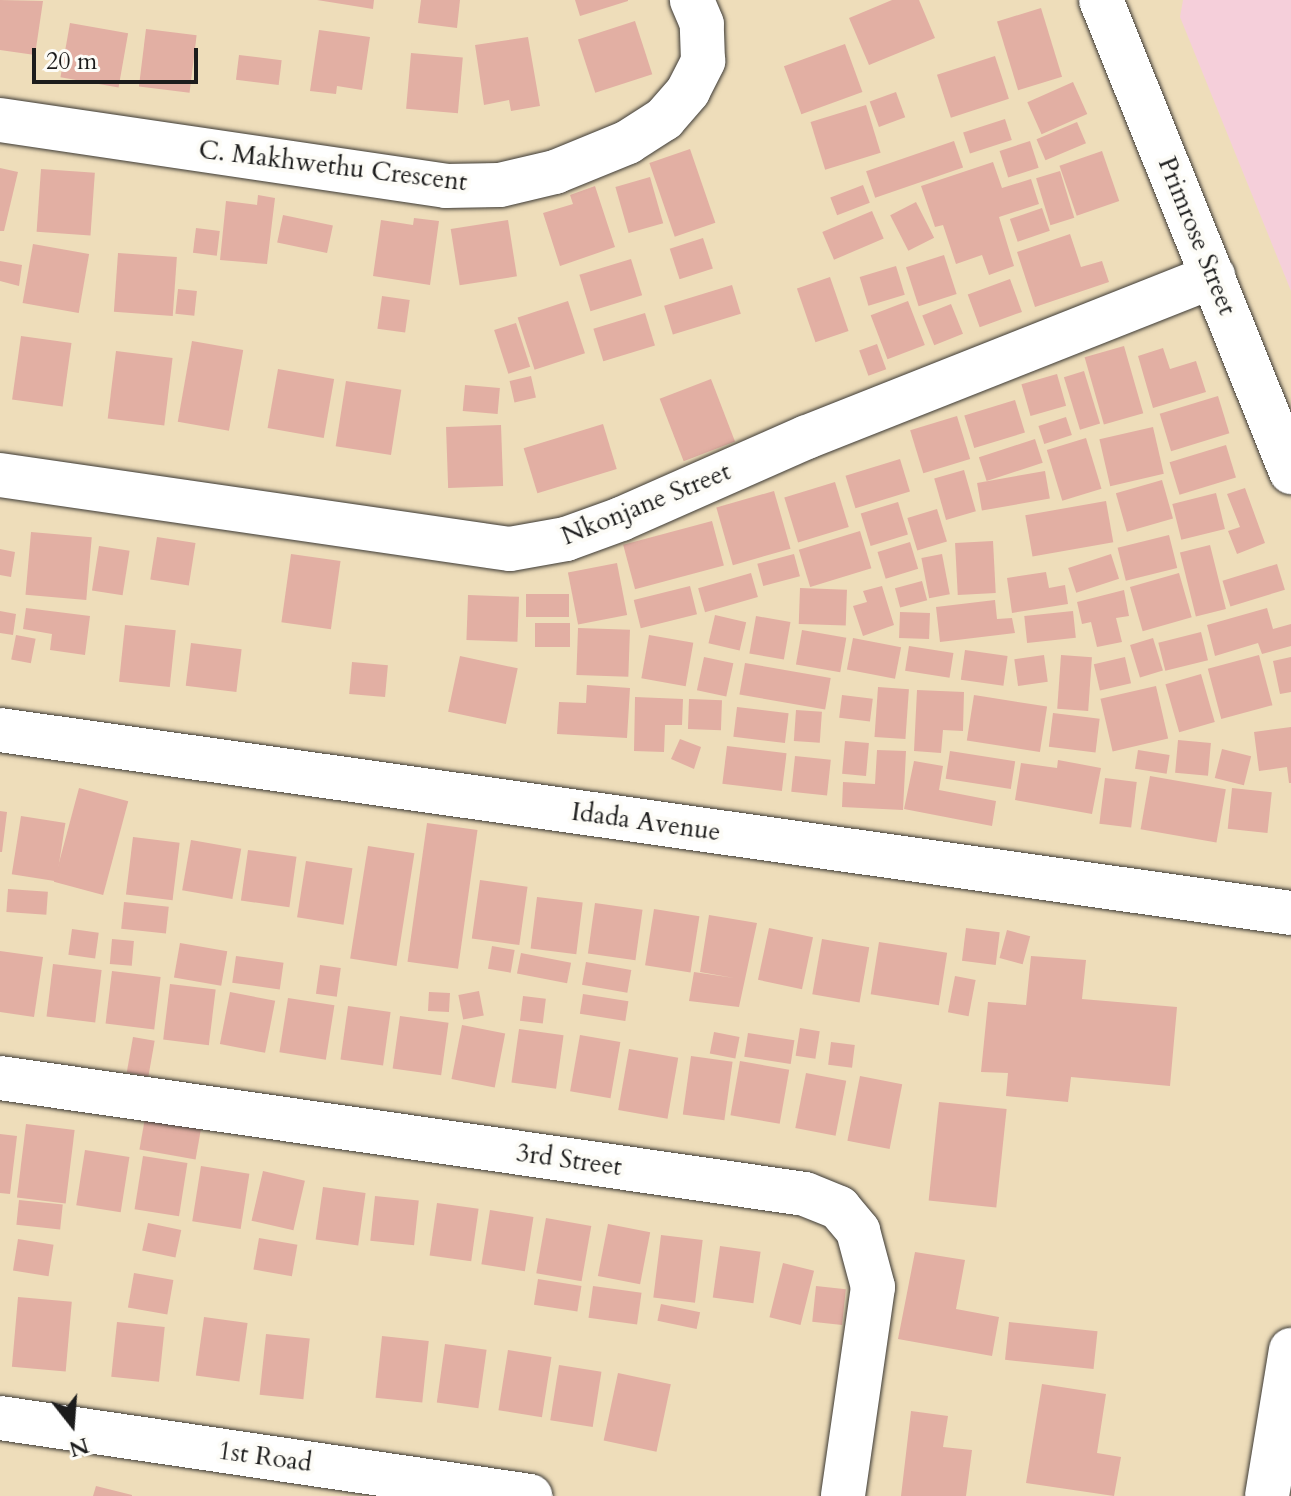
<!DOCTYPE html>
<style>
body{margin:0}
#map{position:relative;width:1291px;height:1496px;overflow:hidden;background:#eeddba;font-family:Cardo,serif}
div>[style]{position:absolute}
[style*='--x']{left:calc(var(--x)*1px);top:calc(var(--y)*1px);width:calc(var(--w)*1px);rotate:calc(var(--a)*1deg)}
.built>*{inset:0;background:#f5cfda}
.building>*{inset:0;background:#e2afa3;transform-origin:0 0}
.roads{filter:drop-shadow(0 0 2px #3c3934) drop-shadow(0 0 2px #3c3934)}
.street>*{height:44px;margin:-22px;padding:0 22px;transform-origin:22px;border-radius:22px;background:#fff}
span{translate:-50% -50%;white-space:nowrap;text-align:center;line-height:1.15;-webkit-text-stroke:8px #fdfcf7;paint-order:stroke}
.street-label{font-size:26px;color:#1c1c1c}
.north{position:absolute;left:32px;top:1384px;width:80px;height:80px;-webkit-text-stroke:6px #fdfcf7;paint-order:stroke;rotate:163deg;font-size:22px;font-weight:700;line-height:32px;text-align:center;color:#1c1c1c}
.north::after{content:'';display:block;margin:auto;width:28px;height:36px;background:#1c1c1c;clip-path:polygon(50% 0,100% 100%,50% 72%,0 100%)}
.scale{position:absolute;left:32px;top:48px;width:166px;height:36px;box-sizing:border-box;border:4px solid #1c1c1c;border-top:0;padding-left:10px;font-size:24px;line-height:28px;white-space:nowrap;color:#1c1c1c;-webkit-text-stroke:6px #fdfcf7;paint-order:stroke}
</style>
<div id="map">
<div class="built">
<div style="clip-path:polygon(1183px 0,1291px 0,1291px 291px,1180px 17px)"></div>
</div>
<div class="building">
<div style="clip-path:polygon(0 0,43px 1px,35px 55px,0 50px)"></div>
<div style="clip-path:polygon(317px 0,374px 0,373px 9px)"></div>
<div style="clip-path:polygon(421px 0,460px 0,457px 28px,418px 23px)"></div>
<div style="clip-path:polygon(575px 0,628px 0,628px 1px,580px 16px)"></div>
<div style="clip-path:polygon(892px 0,919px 0,935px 38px,869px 65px,849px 18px)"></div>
<div style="left:1041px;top:8px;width:72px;height:46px;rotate:73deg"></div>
<div style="left:635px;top:21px;width:56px;height:60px;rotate:72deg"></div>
<div style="left:70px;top:23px;width:59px;height:55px;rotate:10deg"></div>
<div style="left:146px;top:29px;width:51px;height:58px;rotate:7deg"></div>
<div style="clip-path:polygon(319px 30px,370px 37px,362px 90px,337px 86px,336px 94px,310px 91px)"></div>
<div style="clip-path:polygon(528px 37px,540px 106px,511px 111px,509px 100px,484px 105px,475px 45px)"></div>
<div style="left:845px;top:44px;width:51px;height:65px;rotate:70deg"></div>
<div style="left:411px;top:53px;width:52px;height:56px;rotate:5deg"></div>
<div style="left:239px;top:55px;width:43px;height:25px;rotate:7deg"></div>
<div style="left:995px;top:56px;width:45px;height:61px;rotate:72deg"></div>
<div style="left:1073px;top:82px;width:35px;height:50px;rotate:66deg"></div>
<div style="left:896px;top:92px;width:27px;height:28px;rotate:70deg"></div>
<div style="left:866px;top:105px;width:50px;height:58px;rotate:73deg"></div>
<div style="left:1005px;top:119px;width:22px;height:44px;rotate:72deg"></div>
<div style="left:1077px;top:122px;width:23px;height:44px;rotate:67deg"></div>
<div style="left:954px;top:141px;width:28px;height:93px;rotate:71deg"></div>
<div style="left:1030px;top:141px;width:28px;height:32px;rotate:72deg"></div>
<div style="left:690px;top:149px;width:78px;height:43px;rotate:71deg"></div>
<div style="left:1102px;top:151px;width:53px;height:45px;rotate:71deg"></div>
<div style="clip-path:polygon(993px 162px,1002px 188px,1031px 179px,1039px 204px,999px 217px,1014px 266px,989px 275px,982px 255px,956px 264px,943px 225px,935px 227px,921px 186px)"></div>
<div style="clip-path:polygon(0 168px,18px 172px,4px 231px,0 231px)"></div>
<div style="left:41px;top:169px;width:54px;height:63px;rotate:4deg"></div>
<div style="left:1060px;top:171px;width:49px;height:25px;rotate:73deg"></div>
<div style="left:650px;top:177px;width:48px;height:36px;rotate:74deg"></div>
<div style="left:863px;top:185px;width:19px;height:35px;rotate:69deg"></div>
<div style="clip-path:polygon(595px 186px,615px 247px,560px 266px,543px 213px,573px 204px,570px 195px)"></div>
<div style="clip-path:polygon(258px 195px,275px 198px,267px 264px,220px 260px,226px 201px,257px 205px)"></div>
<div style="left:916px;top:202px;width:40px;height:29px;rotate:63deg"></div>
<div style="left:1042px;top:208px;width:24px;height:34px;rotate:71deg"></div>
<div style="left:872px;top:211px;width:30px;height:54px;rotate:67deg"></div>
<div style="left:283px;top:215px;width:51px;height:28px;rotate:12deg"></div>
<div style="clip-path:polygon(414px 218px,439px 221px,430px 285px,373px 276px,381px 220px,413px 225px)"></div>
<div style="left:508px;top:220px;width:57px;height:58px;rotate:81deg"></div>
<div style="left:196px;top:228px;width:24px;height:25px;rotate:7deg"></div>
<div style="clip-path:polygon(1070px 234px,1081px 267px,1102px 261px,1109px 282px,1035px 307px,1017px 252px)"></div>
<div style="left:703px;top:238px;width:32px;height:35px;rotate:72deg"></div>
<div style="left:33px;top:244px;width:57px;height:60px;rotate:10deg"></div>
<div style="left:118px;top:253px;width:59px;height:59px;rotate:4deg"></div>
<div style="left:944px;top:255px;width:41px;height:40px;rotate:72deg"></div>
<div style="left:631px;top:259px;width:38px;height:54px;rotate:73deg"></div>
<div style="clip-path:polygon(0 261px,22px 265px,19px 286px,0 281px)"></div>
<div style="left:896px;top:266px;width:30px;height:38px;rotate:73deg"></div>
<div style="left:830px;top:277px;width:57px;height:35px;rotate:71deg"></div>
<div style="left:1010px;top:279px;width:35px;height:45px;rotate:70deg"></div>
<div style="left:732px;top:285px;width:30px;height:71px;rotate:73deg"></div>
<div style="left:178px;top:289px;width:19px;height:25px;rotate:6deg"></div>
<div style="left:382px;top:296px;width:28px;height:33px;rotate:8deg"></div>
<div style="left:568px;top:301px;width:55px;height:53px;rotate:72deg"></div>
<div style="left:908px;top:301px;width:47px;height:40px;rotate:69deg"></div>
<div style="left:951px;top:304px;width:32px;height:31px;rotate:68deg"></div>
<div style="left:645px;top:313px;width:34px;height:54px;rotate:73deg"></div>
<div style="left:516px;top:323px;width:46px;height:23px;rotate:72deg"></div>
<div style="left:21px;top:336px;width:51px;height:64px;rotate:8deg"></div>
<div style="left:192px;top:341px;width:52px;height:82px;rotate:10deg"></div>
<div style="left:877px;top:344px;width:27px;height:19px;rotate:70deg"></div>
<div style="left:1124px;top:346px;width:70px;height:41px;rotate:74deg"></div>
<div style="clip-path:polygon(1163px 348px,1170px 369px,1196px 361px,1206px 392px,1153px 408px,1138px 356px)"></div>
<div style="left:116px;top:351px;width:57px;height:68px;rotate:7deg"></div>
<div style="left:278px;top:369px;width:57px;height:60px;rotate:10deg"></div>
<div style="left:1084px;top:371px;width:55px;height:21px;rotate:73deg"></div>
<div style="left:1057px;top:374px;width:33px;height:37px;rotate:74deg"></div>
<div style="left:531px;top:376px;width:22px;height:22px;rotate:77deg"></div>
<div style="left:711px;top:379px;width:67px;height:55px;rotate:69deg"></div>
<div style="left:346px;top:381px;width:56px;height:66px;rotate:9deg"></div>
<div style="left:465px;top:385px;width:35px;height:26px;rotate:5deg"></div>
<div style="left:1218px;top:396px;width:39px;height:61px;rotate:73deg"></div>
<div style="left:1015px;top:400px;width:34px;height:53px;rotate:73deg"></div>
<div style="left:957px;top:416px;width:45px;height:49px;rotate:73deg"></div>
<div style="left:1066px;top:417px;width:19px;height:29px;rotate:72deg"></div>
<div style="left:603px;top:424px;width:47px;height:83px;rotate:73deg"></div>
<div style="left:501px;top:425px;width:61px;height:55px;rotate:88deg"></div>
<div style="left:1153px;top:427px;width:48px;height:55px;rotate:77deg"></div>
<div style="left:1086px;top:438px;width:53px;height:41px;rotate:73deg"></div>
<div style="left:1035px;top:439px;width:25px;height:59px;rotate:72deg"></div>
<div style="left:1226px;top:445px;width:34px;height:59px;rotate:73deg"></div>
<div style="left:900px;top:459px;width:34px;height:57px;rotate:73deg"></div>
<div style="left:964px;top:470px;width:43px;height:31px;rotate:74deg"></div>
<div style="left:1045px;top:471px;width:28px;height:69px;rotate:80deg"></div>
<div style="left:1162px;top:480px;width:40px;height:48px;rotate:74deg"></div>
<div style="left:835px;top:482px;width:47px;height:53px;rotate:73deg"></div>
<div style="clip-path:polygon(1245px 488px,1265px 543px,1237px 554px,1228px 531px,1240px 527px,1227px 494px)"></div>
<div style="left:774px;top:491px;width:60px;height:60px;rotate:74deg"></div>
<div style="left:1216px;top:493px;width:37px;height:45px;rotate:76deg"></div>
<div style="left:1106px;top:501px;width:42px;height:82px;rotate:80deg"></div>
<div style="left:898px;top:502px;width:34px;height:39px;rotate:73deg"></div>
<div style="left:937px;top:509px;width:34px;height:31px;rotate:73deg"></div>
<div style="left:712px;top:521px;width:46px;height:92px;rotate:75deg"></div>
<div style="left:860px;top:531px;width:39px;height:64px;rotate:73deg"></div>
<div style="left:31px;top:532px;width:61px;height:63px;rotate:5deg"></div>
<div style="left:1169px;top:535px;width:34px;height:53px;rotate:76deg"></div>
<div style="left:157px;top:537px;width:39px;height:43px;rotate:9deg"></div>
<div style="left:993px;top:541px;width:52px;height:38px;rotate:87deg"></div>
<div style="left:910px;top:542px;width:28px;height:34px;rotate:73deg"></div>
<div style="left:1210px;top:545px;width:66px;height:31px;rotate:76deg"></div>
<div style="left:99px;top:546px;width:31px;height:45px;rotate:9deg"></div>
<div style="clip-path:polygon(0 549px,15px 552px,11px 577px,0 575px)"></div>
<div style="left:291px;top:554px;width:50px;height:69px;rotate:8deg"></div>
<div style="left:794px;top:554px;width:23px;height:38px;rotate:75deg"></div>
<div style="left:942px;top:554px;width:41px;height:21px;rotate:79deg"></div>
<div style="left:1111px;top:554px;width:26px;height:45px;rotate:72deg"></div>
<div style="left:617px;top:563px;width:53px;height:50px;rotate:79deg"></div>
<div style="left:1277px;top:564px;width:27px;height:57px;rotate:73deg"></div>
<div style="clip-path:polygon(1046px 572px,1049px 588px,1065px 585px,1068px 604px,1012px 613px,1007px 578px)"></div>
<div style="left:751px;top:573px;width:25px;height:55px;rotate:74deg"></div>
<div style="left:1179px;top:573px;width:46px;height:51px;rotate:74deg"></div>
<div style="left:922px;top:581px;width:20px;height:28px;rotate:75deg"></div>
<div style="left:690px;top:586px;width:29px;height:58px;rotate:76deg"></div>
<div style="clip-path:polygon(882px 586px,894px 625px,863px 636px,853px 606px,867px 602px,863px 591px)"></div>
<div style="left:800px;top:588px;width:47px;height:36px;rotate:2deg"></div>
<div style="clip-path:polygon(1124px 590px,1129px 616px,1116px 618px,1122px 642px,1097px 647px,1091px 622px,1082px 624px,1077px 602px)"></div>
<div style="left:526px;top:594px;width:43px;height:23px"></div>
<div style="left:468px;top:595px;width:51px;height:45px;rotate:2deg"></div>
<div style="clip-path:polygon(995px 600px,997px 619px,1012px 618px,1015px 633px,940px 642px,936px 607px)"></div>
<div style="clip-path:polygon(26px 608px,90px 616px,85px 655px,50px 650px,52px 634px,23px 629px)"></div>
<div style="clip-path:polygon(1267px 608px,1273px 629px,1291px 624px,1291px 646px,1262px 654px,1258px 643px,1215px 656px,1207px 625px)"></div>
<div style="clip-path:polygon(0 611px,16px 614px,13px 635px,0 633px)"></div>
<div style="left:1073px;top:611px;width:27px;height:49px;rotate:84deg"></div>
<div style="left:900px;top:612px;width:30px;height:26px;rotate:2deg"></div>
<div style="left:715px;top:615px;width:32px;height:29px;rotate:13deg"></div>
<div style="left:756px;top:616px;width:35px;height:38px;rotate:10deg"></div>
<div style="left:535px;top:623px;width:35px;height:24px"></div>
<div style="left:125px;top:625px;width:51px;height:57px;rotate:6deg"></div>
<div style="left:578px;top:628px;width:52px;height:47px;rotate:2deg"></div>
<div style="left:802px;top:630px;width:45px;height:35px;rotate:10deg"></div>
<div style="left:1201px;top:632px;width:29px;height:44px;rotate:76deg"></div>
<div style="left:16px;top:635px;width:20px;height:25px;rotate:11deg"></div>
<div style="left:649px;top:635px;width:45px;height:44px;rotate:10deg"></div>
<div style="left:853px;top:638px;width:49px;height:32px;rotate:11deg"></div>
<div style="left:1153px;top:638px;width:34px;height:24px;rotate:73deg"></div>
<div style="left:191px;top:643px;width:51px;height:43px;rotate:7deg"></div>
<div style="left:909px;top:646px;width:45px;height:25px;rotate:9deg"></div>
<div style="left:965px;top:650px;width:43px;height:30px;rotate:8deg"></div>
<div style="left:1044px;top:655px;width:27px;height:30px;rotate:82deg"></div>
<div style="left:1061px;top:655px;width:31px;height:54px;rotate:4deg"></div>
<div style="left:1259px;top:655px;width:52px;height:53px;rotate:75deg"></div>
<div style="left:460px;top:656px;width:59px;height:57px;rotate:12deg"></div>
<div style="left:704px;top:657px;width:30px;height:34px;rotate:12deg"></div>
<div style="left:1125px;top:657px;width:27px;height:32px;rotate:77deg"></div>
<div style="clip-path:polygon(1291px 657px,1291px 692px,1280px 694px,1273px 661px)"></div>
<div style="left:352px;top:662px;width:36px;height:32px;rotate:5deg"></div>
<div style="left:745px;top:663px;width:87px;height:32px;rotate:10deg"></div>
<div style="left:1201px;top:674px;width:50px;height:37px;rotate:74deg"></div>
<div style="clip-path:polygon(587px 685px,630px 688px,627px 738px,557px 734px,559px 702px,586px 703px)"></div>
<div style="left:1156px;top:686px;width:54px;height:57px;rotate:77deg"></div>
<div style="left:878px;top:687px;width:31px;height:50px;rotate:4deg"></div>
<div style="clip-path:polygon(917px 690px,964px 692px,963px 731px,943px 730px,941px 753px,914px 751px)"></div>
<div style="left:842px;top:695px;width:31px;height:23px;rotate:7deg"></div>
<div style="left:974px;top:695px;width:74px;height:46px;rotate:9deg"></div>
<div style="clip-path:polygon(635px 697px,683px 699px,682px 725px,665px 725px,664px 752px,634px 751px)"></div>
<div style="left:689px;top:699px;width:33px;height:30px;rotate:2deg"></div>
<div style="left:737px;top:707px;width:52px;height:30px;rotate:7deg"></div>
<div style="left:796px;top:710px;width:26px;height:31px;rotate:4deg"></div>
<div style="left:1053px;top:713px;width:47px;height:34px;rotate:7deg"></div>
<div style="clip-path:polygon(1291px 727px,1291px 783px,1289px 783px,1287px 767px,1259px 771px,1254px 732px)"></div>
<div style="clip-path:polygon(680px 739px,701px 747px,694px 769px,671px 759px)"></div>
<div style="left:1178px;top:740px;width:33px;height:33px;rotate:5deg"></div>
<div style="left:845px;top:741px;width:24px;height:33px;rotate:5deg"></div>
<div style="left:727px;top:746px;width:60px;height:38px;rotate:7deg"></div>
<div style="left:1222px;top:749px;width:30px;height:30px;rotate:14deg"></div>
<div style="clip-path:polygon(877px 750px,906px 751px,903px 810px,842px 807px,843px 782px,875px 784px)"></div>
<div style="left:1138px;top:750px;width:32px;height:19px;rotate:9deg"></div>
<div style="left:950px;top:751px;width:66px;height:28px;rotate:9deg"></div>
<div style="left:795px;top:756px;width:36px;height:36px;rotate:6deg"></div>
<div style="clip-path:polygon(1058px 760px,1101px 768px,1092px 814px,1015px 800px,1021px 763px,1057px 768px)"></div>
<div style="clip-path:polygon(914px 761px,943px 766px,939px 790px,996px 801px,992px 826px,904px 809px)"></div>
<div style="left:1150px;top:776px;width:77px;height:54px;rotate:10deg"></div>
<div style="left:1105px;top:778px;width:32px;height:46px;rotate:7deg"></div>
<div style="left:79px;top:788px;width:51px;height:97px;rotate:15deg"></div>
<div style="left:1232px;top:788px;width:40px;height:41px;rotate:6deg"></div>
<div style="clip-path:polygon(0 811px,7px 812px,2px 852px,0 852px)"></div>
<div style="left:21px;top:816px;width:45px;height:59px;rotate:9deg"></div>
<div style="left:427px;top:823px;width:51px;height:140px;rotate:8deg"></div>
<div style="left:133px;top:837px;width:47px;height:58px;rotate:7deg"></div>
<div style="left:191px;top:840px;width:51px;height:51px;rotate:10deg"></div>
<div style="left:368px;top:846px;width:47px;height:114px;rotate:9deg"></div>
<div style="left:248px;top:850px;width:49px;height:51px;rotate:8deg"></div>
<div style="left:306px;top:861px;width:47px;height:57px;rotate:9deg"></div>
<div style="left:480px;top:880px;width:48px;height:59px;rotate:8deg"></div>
<div style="left:8px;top:889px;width:40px;height:23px;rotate:4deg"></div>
<div style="left:537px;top:897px;width:46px;height:52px;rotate:7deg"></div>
<div style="left:124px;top:902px;width:45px;height:27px;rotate:6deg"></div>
<div style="left:595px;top:903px;width:48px;height:51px;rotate:8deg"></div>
<div style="left:654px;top:909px;width:46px;height:57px;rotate:9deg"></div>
<div style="clip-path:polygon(709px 915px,757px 923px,739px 1007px,689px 1001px,694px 972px,734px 978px,700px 972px)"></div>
<div style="left:769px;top:928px;width:45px;height:53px;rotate:12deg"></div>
<div style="left:966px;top:928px;width:34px;height:33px;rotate:7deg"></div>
<div style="left:72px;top:929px;width:27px;height:26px;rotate:8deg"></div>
<div style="left:1007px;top:930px;width:24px;height:29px;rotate:15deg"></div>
<div style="left:112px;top:939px;width:22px;height:25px;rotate:5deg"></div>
<div style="left:822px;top:939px;width:48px;height:56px;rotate:10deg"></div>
<div style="left:879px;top:942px;width:69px;height:53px;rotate:9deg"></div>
<div style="left:180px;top:943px;width:48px;height:35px;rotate:10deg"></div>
<div style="left:492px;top:946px;width:23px;height:23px;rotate:10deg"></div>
<div style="clip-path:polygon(0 951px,43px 957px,34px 1017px,0 1012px)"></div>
<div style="left:521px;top:953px;width:51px;height:21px;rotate:11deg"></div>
<div style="left:236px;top:956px;width:48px;height:27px;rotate:8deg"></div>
<div style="clip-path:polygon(1031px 956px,1086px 960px,1082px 999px,1177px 1007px,1170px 1086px,1071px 1077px,1068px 1102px,1006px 1096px,1008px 1073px,981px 1072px,988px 1002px,1026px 1005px)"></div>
<div style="left:586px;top:962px;width:46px;height:23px;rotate:10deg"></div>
<div style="left:53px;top:964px;width:49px;height:53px;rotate:7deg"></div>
<div style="left:320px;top:965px;width:21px;height:29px;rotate:8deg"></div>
<div style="left:112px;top:971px;width:49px;height:53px;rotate:7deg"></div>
<div style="left:955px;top:976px;width:21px;height:37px;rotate:11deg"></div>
<div style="left:170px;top:984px;width:46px;height:56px;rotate:7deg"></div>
<div style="left:479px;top:991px;width:25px;height:21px;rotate:79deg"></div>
<div style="left:230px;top:992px;width:46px;height:53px;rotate:11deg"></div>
<div style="left:429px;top:992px;width:21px;height:19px;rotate:3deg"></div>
<div style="left:583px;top:994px;width:46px;height:20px;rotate:9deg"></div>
<div style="left:523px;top:996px;width:23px;height:25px;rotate:7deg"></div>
<div style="left:288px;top:998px;width:47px;height:55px;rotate:9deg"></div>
<div style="left:348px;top:1006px;width:43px;height:54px;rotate:8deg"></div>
<div style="left:400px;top:1016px;width:49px;height:53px;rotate:8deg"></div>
<div style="left:462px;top:1025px;width:44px;height:55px;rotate:11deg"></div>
<div style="left:800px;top:1028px;width:20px;height:28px;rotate:9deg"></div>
<div style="left:519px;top:1029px;width:45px;height:54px;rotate:8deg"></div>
<div style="left:714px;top:1032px;width:26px;height:22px;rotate:11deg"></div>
<div style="left:748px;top:1033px;width:47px;height:24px;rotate:9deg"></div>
<div style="left:580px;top:1035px;width:41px;height:57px;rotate:10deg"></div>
<div style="left:133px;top:1037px;width:22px;height:36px;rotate:10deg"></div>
<div style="left:831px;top:1042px;width:24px;height:23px;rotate:7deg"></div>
<div style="left:629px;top:1049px;width:50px;height:62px;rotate:10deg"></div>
<div style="left:691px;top:1056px;width:42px;height:59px;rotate:8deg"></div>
<div style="left:740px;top:1061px;width:50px;height:55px;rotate:10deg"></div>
<div style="left:806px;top:1073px;width:41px;height:56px;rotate:11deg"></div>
<div style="left:860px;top:1076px;width:43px;height:66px;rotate:11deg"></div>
<div style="left:939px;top:1102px;width:68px;height:99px;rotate:6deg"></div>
<div style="left:145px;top:1118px;width:57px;height:32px;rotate:10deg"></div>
<div style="left:26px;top:1124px;width:49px;height:74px;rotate:7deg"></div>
<div style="clip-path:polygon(0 1134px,17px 1136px,10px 1194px,0 1193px)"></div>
<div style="left:85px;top:1150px;width:45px;height:56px;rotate:9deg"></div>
<div style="left:143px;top:1156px;width:45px;height:54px;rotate:9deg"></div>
<div style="left:201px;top:1166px;width:49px;height:56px;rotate:9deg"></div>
<div style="left:263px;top:1171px;width:43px;height:51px;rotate:13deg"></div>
<div style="left:323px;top:1187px;width:43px;height:53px;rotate:8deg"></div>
<div style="left:375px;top:1196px;width:44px;height:45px;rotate:6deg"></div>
<div style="left:19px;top:1200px;width:44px;height:25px;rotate:6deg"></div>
<div style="left:437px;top:1203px;width:42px;height:53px;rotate:8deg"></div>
<div style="left:490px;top:1210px;width:44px;height:55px;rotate:9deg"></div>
<div style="left:546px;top:1218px;width:46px;height:56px;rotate:10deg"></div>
<div style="left:148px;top:1223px;width:34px;height:28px;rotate:12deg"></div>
<div style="left:608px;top:1224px;width:43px;height:53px;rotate:11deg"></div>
<div style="left:661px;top:1235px;width:42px;height:63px;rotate:7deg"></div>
<div style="left:259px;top:1238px;width:39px;height:32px;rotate:10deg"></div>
<div style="left:18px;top:1239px;width:36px;height:32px;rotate:9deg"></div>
<div style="left:720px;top:1246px;width:41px;height:52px;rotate:8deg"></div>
<div style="clip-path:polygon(915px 1252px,965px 1260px,956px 1309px,999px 1317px,992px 1356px,898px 1339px)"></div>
<div style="left:783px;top:1263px;width:32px;height:56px;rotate:14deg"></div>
<div style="left:134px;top:1273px;width:40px;height:35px;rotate:10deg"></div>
<div style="left:538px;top:1279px;width:44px;height:26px;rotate:9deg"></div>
<div style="left:593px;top:1286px;width:49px;height:32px;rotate:8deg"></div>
<div style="left:816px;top:1286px;width:30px;height:36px;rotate:6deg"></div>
<div style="left:18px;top:1297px;width:54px;height:70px;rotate:5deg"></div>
<div style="left:661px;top:1304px;width:40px;height:17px;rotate:12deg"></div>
<div style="left:204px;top:1317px;width:44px;height:59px;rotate:8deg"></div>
<div style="left:117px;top:1322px;width:48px;height:55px;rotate:6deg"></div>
<div style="left:1009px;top:1322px;width:89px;height:38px;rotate:6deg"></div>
<div style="left:266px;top:1334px;width:44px;height:61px;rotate:6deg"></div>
<div style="left:382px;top:1336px;width:47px;height:62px;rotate:6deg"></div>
<div style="left:445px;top:1344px;width:42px;height:59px;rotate:8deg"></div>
<div style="left:508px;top:1350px;width:44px;height:61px;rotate:9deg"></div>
<div style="left:559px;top:1365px;width:43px;height:56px;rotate:9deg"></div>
<div style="left:618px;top:1373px;width:54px;height:69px;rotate:12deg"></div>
<div style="clip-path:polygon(1042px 1384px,1106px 1394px,1097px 1453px,1121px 1457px,1114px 1496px,1026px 1483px)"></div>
<div style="clip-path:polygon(911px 1411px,948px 1416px,943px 1447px,972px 1450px,966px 1496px,901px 1496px)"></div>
<div style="clip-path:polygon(96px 1486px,132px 1495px,132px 1496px,93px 1496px)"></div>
</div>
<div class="roads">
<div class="street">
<div style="--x:1101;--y:0;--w:509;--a:68.07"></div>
<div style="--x:0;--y:120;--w:451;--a:8.4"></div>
<div style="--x:446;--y:186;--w:54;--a:-1.1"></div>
<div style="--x:500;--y:185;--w:57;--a:-13.3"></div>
<div style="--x:555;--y:172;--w:79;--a:-22.3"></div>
<div style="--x:628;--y:142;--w:43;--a:-32.6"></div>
<div style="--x:664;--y:119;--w:37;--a:-49"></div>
<div style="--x:688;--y:91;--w:34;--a:-63"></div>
<div style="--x:703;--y:61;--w:37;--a:-92"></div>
<div style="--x:702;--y:24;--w:26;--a:-113"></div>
<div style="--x:0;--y:475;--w:515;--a:8.26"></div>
<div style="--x:510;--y:549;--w:57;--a:-10.1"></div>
<div style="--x:566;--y:539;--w:59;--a:-20"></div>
<div style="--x:621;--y:519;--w:203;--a:-23.8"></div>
<div style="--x:807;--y:437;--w:437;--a:-21.6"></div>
<div style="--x:0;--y:730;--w:1304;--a:8.07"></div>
<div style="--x:0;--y:1078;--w:813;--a:8.2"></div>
<div style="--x:805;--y:1194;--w:37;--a:22"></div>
<div style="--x:839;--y:1208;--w:30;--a:50"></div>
<div style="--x:858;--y:1231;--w:58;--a:75"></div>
<div style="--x:873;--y:1287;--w:211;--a:98.2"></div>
<div style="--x:0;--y:1418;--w:536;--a:8.37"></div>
<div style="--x:1267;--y:1496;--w:148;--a:-80.7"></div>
</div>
</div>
<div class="street-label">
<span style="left:333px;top:166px;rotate:7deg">C. Makhwethu Crescent</span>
<span style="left:1197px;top:236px;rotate:68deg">Primrose Street</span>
<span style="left:646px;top:504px;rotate:-22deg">Nkonjane Street</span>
<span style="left:646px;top:822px;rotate:8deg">Idada Avenue</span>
<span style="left:569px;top:1160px;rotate:8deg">3rd Street</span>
<span style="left:265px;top:1457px;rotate:8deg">1st Road</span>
</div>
<div class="north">N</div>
<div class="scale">20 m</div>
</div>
